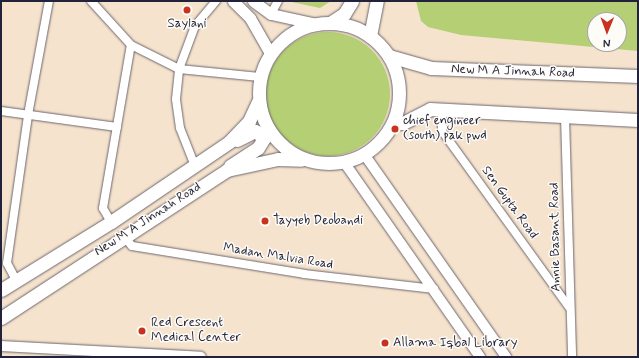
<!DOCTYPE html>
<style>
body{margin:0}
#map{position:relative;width:639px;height:358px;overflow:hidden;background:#f6e3cd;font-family:Mynerve,sans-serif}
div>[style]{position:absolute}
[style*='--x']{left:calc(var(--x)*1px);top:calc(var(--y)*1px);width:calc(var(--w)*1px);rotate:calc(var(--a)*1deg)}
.green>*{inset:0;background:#b5cf75}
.round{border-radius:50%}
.roads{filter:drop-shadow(0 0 1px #6c666e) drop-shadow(0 0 1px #6c666e)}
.minor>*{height:8px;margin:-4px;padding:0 4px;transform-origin:4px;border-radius:4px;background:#fff}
.tertiary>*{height:10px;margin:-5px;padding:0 5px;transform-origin:5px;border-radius:5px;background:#fff}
.secondary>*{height:11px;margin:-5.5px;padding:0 5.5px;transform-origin:5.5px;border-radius:5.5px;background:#fff}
.primary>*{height:13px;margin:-6.5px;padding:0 6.5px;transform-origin:6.5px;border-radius:6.5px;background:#fff}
.primary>.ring{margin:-6.5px;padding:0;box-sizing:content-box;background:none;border:13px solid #fff;border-radius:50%}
.dots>*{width:11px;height:11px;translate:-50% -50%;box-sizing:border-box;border:2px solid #fdfcf7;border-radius:50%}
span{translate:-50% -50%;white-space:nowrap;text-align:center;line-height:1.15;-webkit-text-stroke:3px #fdfcf7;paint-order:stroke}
.poi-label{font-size:13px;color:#22223b}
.left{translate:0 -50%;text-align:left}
.street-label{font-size:13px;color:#22223b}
.frame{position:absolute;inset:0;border:2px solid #22223b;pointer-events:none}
.north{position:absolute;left:587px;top:12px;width:40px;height:40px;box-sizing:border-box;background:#fdfcf7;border:1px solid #a5a5ac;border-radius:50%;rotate:181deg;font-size:11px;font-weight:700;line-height:16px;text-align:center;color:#22223b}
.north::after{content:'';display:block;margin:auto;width:14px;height:18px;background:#c8321e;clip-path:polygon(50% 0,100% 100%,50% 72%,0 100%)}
</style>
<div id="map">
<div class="green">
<div style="clip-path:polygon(287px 1px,331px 1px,320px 8px)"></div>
<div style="clip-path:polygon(evenodd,416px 1px,638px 1px,638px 51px,461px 35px,428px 27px,421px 21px,416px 1px,595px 20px,619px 20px,619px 44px,595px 44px,595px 20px)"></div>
<div class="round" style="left:266px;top:32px;width:124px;height:124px"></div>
</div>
<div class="roads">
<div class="minor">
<div style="--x:91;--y:1;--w:59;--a:47.7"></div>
<div style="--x:131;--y:45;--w:54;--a:26.6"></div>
<div style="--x:179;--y:69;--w:81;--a:5.6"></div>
<div style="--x:271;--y:14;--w:15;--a:-62"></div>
<div style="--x:442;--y:110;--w:21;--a:90"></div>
<div style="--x:442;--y:131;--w:217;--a:54.2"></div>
<div style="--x:1;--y:111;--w:117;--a:7.9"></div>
<div style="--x:565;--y:117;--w:240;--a:88.3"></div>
<div style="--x:195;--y:166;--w:41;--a:-111.5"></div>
<div style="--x:180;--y:128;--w:29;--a:-98"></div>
<div style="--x:176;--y:99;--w:30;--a:-84"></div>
<div style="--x:179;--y:69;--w:46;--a:-69.6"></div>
<div style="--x:195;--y:26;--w:33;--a:-50"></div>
<div style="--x:111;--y:222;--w:16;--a:-120"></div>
<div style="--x:103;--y:208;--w:165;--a:-80.3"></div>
<div style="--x:123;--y:235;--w:14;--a:51"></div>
<div style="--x:132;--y:246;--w:174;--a:9.2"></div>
<div style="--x:304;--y:274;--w:131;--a:6.6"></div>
<div style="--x:16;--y:280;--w:19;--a:-118"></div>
<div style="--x:7;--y:263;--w:149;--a:-81.9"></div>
<div style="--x:28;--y:115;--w:116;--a:-79.6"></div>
</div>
<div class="tertiary">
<div style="--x:364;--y:154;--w:248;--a:55"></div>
<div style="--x:344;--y:162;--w:238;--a:55.1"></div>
<div style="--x:1;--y:346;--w:200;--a:3.1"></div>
</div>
<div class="secondary">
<div style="--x:233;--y:1;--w:24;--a:45"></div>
<div style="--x:250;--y:18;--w:40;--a:60.3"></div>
<div style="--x:253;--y:1;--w:22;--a:36"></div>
<div style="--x:271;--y:14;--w:46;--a:12.5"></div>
</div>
<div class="primary">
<div class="ring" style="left:259px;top:23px;width:127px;height:127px"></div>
<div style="--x:330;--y:23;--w:17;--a:-33"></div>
<div style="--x:344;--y:14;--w:15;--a:-58"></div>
<div style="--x:370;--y:36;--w:36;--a:-79"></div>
<div style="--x:389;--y:56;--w:44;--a:15.9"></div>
<div style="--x:431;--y:68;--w:207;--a:2.2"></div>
<div style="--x:393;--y:123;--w:10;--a:0"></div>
<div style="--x:403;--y:123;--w:30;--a:-27"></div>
<div style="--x:430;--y:109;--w:208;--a:3"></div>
<div style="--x:230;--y:166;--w:33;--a:-33"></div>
<div style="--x:258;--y:148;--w:12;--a:-59"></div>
<div style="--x:264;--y:138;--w:11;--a:-142"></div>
<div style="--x:255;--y:131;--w:20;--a:153"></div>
<div style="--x:1;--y:290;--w:129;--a:-31.7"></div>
<div style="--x:111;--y:222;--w:143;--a:-34.1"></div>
<div style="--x:229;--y:142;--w:29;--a:-46"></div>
<div style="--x:249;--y:121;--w:21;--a:-65"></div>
<div style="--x:1;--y:318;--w:270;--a:-33.2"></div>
<div style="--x:227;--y:170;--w:52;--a:-12.2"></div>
<div style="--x:278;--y:159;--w:23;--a:2"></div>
</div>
</div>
<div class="dots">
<div style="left:187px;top:10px;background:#c8321e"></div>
<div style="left:395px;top:129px;background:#c8321e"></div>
<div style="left:265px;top:221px;background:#c8321e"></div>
<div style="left:142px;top:331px;background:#c8321e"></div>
<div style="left:385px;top:343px;background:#c8321e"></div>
</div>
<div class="poi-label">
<span style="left:187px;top:24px">Saylani</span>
<span class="left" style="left:403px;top:129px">chief engineer<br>(south) pak pwd</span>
<span class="left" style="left:273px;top:221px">Tayyeb Deobandi</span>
<span class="left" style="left:151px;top:331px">Red Crescent<br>Medical Center</span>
<span class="left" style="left:393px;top:343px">Allama Iqbal Library</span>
</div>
<div class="street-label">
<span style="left:513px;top:72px;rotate:2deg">New M A Jinnah Road</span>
<span style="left:509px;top:203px;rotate:54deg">Sen Gupta Road</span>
<span style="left:148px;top:220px;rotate:-33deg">New M A Jinnah Road</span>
<span style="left:556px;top:237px;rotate:-91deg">Annie Basant Road</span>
<span style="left:278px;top:257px;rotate:9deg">Madan Malvia Road</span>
</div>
<div class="frame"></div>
<div class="north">N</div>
</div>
